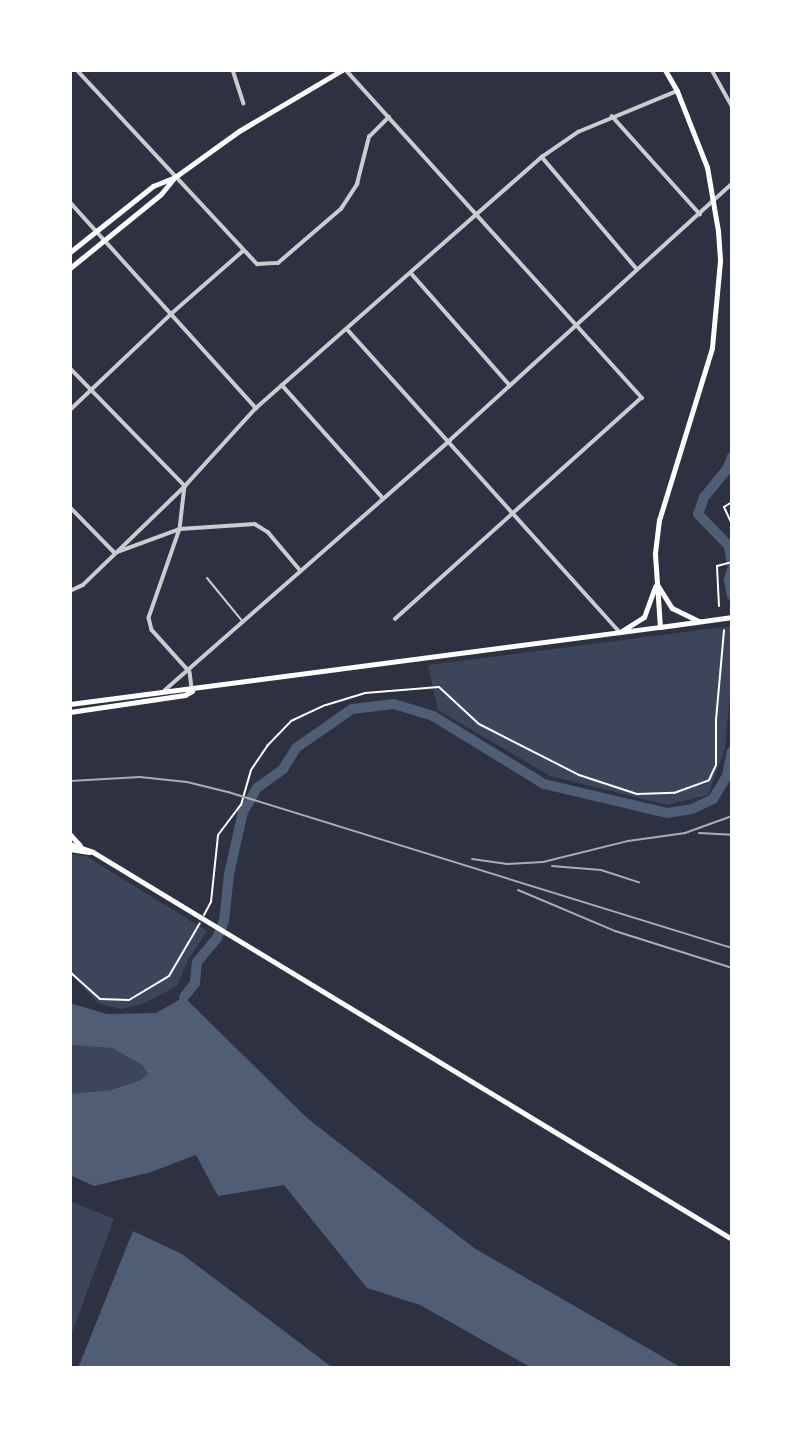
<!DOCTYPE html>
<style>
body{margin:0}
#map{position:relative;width:802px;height:1438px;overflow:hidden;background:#2d3142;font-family:Signika,sans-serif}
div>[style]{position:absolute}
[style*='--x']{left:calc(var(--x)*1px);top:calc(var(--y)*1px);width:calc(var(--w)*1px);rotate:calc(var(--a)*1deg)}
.green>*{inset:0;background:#3c4559}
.water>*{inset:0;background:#4f5d75}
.river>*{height:10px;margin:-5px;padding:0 5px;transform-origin:5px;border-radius:5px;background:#4f5d75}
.path>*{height:2px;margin:-1px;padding:0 1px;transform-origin:1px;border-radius:1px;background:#fff}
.service>*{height:2px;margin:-1px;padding:0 1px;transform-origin:1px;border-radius:1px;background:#caccd0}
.minor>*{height:3.5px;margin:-1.75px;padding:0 1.75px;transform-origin:1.75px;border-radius:1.75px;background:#caccd0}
.tertiary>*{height:3.5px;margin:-1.75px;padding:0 1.75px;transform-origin:1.75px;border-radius:1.75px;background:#caccd0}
.secondary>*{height:4.5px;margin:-2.25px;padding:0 2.25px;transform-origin:2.25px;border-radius:2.25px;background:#fff}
.primary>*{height:5px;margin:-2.5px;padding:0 2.5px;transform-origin:2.5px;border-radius:2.5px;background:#fff}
.trunk>*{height:5px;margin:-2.5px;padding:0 2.5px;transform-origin:2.5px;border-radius:2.5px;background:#fff}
.rail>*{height:2px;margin:-1px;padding:0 1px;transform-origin:1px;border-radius:1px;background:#abadb3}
span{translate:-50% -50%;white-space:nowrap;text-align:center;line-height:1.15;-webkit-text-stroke:5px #fff;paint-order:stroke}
.frame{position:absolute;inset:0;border:72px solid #fff;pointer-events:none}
</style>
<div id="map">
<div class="green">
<div style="clip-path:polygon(732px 626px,732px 671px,725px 749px,708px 795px,667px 805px,550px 776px,438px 710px,428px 665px)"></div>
<div style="clip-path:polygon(70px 854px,86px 856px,207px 931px,188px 960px,177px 986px,143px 1004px,120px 1009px,98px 1003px,70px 973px)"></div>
<div style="clip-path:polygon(70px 1045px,112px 1048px,142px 1065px,148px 1074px,141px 1080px,111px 1090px,70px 1094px)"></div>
<div style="clip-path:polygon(70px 1201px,114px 1219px,70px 1338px)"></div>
</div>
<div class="water">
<div style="clip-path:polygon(184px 997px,307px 1118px,474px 1248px,682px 1368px,532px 1368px,420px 1305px,367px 1288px,284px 1185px,218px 1196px,196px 1155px,151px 1172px,94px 1186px,70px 1175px,70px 1094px,111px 1090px,141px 1080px,148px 1074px,142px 1065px,112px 1048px,70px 1045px,70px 1003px,107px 1014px,156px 1013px)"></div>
<div style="clip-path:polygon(133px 1231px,182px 1254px,333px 1368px,78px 1368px)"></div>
</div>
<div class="river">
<div style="--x:732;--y:457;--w:13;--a:113"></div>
<div style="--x:727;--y:469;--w:36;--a:129"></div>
<div style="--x:704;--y:497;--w:18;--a:109"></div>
<div style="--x:698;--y:514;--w:45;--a:45.9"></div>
<div style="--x:729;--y:546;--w:18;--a:81"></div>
<div style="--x:732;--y:570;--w:10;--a:107"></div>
<div style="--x:729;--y:580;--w:16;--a:79"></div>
<div style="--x:184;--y:997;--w:18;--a:-52"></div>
<div style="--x:195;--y:983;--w:21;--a:-85"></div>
<div style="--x:197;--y:962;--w:31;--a:-50"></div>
<div style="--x:217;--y:938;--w:18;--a:-68"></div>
<div style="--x:224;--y:921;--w:47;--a:-83.9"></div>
<div style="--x:229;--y:874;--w:64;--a:-77.3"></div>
<div style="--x:243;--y:812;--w:28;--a:-60"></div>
<div style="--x:257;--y:788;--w:32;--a:-36"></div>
<div style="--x:283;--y:769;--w:25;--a:-58"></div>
<div style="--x:296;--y:748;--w:68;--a:-34.9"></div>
<div style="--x:352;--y:709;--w:42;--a:-6.8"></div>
<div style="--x:394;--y:704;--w:41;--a:17.1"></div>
<div style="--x:433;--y:716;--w:130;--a:31.5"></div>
<div style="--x:544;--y:784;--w:126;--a:13.3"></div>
<div style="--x:667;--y:813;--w:25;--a:-9"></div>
<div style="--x:692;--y:809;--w:23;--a:-25"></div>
<div style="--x:713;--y:799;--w:27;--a:-59"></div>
<div style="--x:727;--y:776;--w:25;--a:-79"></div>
</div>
<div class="path">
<div style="--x:732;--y:502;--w:9;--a:148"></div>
<div style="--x:724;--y:507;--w:19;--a:65"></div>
<div style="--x:719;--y:606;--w:40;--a:-92.9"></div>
<div style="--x:717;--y:566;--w:16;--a:-15"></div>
<div style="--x:204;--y:915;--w:15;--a:-62"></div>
<div style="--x:211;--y:902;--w:67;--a:-84"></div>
<div style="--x:218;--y:835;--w:38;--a:-53"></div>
<div style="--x:241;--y:805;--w:36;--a:-74"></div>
<div style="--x:251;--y:770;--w:29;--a:-56"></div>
<div style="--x:267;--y:746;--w:35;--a:-46"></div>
<div style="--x:291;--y:721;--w:38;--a:-25"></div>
<div style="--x:326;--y:705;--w:41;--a:-17.1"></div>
<div style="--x:365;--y:693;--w:74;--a:-4.6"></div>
<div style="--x:439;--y:687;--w:54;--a:42.8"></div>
<div style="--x:479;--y:724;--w:112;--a:27"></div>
<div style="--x:579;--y:775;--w:61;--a:18.1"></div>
<div style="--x:637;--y:794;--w:37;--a:-2"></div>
<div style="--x:674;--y:793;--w:37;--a:-20"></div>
<div style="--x:709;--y:780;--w:17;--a:-65"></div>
<div style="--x:716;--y:765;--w:45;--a:-90"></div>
<div style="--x:716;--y:720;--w:90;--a:-84.9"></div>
<div style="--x:70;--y:972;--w:40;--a:42"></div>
<div style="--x:100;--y:999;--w:29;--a:2"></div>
<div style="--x:129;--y:1000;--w:47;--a:-31"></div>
<div style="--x:169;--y:976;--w:61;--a:-59.7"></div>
</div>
<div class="service">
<div style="--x:207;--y:578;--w:57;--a:50.7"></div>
</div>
<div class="minor">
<div style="--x:77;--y:70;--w:265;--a:47.1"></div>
<div style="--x:257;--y:264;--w:21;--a:-3"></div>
<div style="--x:278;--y:263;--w:83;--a:-40.6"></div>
<div style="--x:341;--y:209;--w:30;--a:-57"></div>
<div style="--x:357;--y:184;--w:49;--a:-75.7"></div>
<div style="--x:369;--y:137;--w:28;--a:-45"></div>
<div style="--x:233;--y:70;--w:35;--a:72"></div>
<div style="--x:346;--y:70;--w:442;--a:47.9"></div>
<div style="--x:642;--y:398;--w:331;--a:138.1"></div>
<div style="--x:712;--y:70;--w:41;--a:60.9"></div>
<div style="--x:612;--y:116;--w:132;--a:48.1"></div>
<div style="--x:542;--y:157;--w:147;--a:49.7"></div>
<div style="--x:70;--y:202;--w:278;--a:47.9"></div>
<div style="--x:411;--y:273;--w:148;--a:48.6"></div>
<div style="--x:347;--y:329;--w:408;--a:48"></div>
<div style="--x:70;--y:368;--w:165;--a:45.7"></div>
<div style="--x:185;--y:486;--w:43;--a:96.6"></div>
<div style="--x:180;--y:529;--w:94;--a:109.2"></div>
<div style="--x:149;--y:618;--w:12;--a:76"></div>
<div style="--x:152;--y:630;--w:55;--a:47.9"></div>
<div style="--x:282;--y:385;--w:152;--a:48.2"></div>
<div style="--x:70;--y:410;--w:139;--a:-43.5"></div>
<div style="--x:171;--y:314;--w:96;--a:-41.2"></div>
<div style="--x:70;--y:507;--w:64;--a:45.6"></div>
<div style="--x:115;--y:553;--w:69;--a:-20.3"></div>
<div style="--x:180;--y:529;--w:75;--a:-3.8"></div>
<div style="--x:255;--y:524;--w:15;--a:32"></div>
<div style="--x:268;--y:532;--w:51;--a:49.8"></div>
<div style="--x:70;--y:591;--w:14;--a:-25"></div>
<div style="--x:83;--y:585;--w:142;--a:-44.1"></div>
<div style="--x:185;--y:486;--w:105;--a:-47.7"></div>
<div style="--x:256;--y:408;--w:381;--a:-41.3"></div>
<div style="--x:542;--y:157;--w:44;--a:-34.8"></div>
<div style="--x:578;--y:132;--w:107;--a:-22.5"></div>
<div style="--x:190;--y:672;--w:16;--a:83"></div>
<div style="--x:165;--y:690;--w:378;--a:-41.2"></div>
<div style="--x:449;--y:441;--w:355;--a:-42.3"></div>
</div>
<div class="tertiary">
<div style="--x:714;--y:200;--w:24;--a:-42"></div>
</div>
<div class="secondary">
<div style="--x:70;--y:704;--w:595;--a:-7.44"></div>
<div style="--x:70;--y:712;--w:116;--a:-8.4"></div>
<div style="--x:185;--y:695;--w:8;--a:-30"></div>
<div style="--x:70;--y:834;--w:15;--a:48"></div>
<div style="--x:70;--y:844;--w:24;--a:19"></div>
<div style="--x:93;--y:852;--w:747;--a:31.2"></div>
<div style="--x:70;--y:849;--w:19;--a:9"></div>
</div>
<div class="primary">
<div style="--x:665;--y:70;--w:24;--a:60"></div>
<div style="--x:677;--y:91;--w:82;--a:68.5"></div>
<div style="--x:707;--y:167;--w:65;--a:80.2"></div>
<div style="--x:718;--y:231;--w:30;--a:86"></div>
<div style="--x:720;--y:261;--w:87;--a:95.3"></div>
<div style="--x:712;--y:348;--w:180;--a:107.1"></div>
<div style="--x:659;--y:520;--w:34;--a:97"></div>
<div style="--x:655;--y:554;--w:73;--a:86.1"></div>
<div style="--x:660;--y:627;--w:73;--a:-7.9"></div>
<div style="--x:658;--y:586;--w:26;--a:58"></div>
<div style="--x:672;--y:608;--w:30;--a:26"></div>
<div style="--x:620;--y:632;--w:28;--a:-32"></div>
<div style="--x:644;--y:617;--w:33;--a:-70"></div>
</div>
<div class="trunk">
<div style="--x:70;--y:252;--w:106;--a:-38.5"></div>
<div style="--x:153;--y:186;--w:24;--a:-22"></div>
<div style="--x:175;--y:177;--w:79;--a:-35.7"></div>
<div style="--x:239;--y:131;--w:120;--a:-30.6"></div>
<div style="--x:70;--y:268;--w:117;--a:-39.1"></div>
<div style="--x:161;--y:194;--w:19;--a:-51"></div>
</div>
<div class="rail">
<div style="--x:70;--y:781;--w:70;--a:-3.3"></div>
<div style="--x:140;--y:777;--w:47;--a:6.1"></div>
<div style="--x:187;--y:782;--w:42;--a:13.7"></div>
<div style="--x:228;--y:792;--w:528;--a:17.2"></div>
<div style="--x:699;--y:833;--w:33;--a:3"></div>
<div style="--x:472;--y:859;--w:34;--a:8"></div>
<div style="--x:506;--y:864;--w:37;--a:-3"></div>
<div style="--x:543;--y:862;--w:88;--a:-13.9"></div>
<div style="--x:628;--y:841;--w:58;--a:-8"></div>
<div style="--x:685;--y:833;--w:50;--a:-19.9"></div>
<div style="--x:552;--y:866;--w:49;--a:4.7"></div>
<div style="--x:601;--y:870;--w:40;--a:18"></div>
<div style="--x:518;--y:890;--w:105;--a:22.9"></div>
<div style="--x:615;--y:931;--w:123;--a:17.5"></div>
</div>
<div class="frame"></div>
</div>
